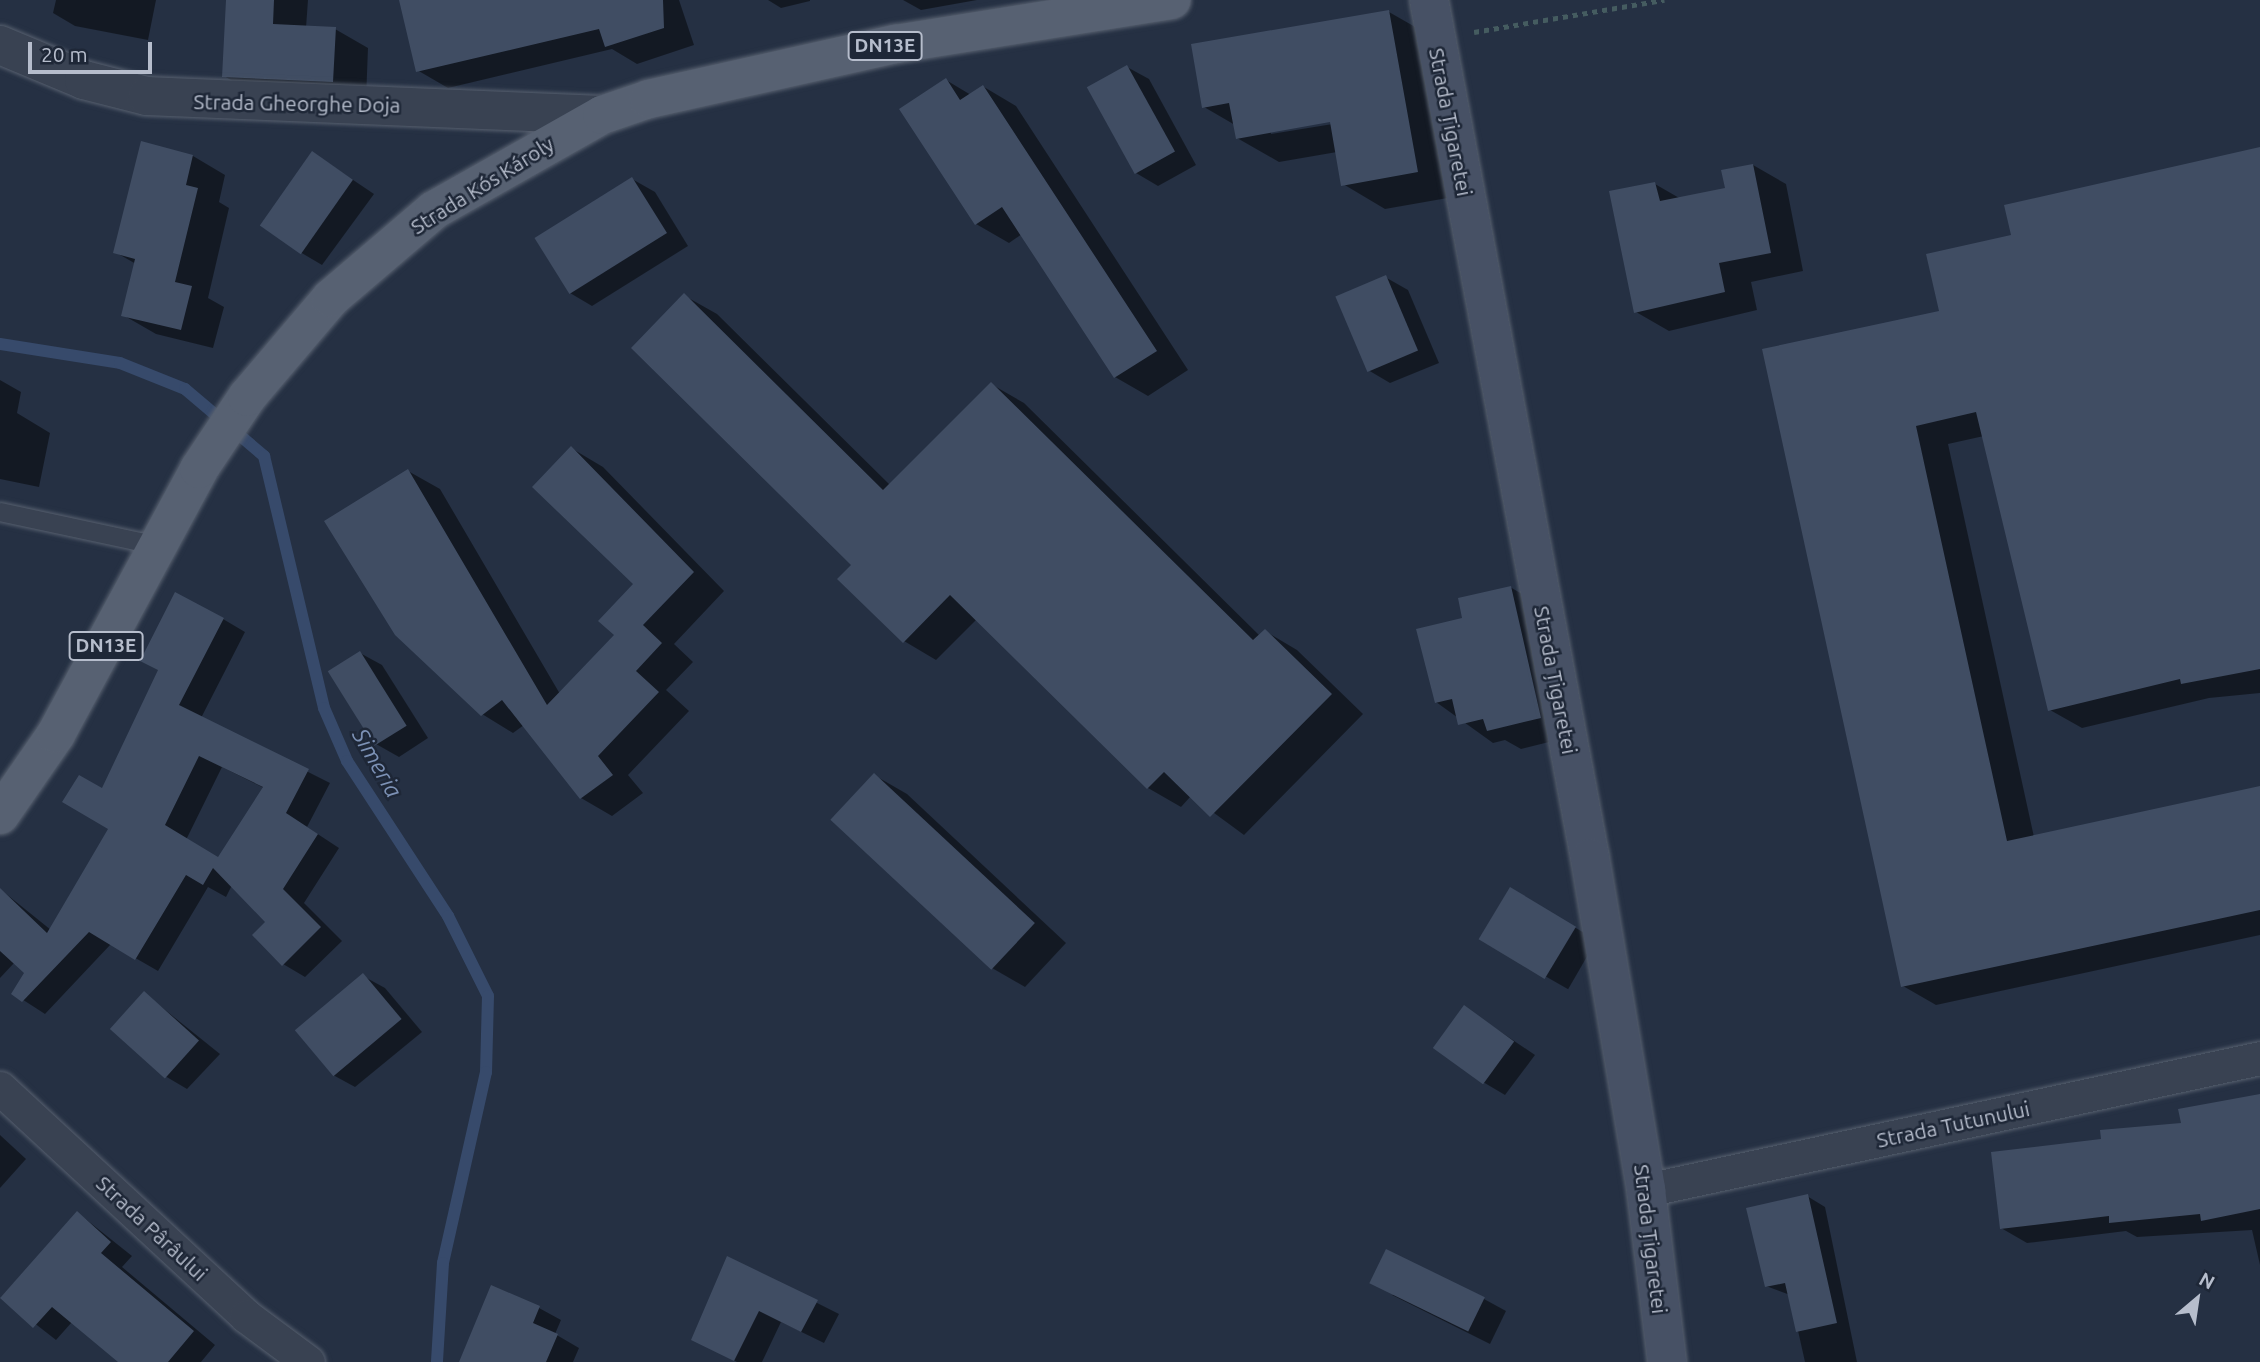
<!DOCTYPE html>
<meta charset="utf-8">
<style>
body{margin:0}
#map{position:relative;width:2260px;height:1362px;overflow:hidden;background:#253043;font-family:Ubuntu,sans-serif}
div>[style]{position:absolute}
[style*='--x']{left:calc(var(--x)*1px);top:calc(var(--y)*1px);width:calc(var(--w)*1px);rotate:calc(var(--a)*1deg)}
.shadow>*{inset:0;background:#0007;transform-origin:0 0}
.stream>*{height:12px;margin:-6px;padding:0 6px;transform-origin:6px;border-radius:6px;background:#374a6b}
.building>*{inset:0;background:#404d63;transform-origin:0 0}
.path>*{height:4.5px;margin-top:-2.25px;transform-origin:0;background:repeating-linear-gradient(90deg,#455c60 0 5px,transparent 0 10px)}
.roads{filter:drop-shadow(0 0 2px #57606f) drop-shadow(0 0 2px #57606f)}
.service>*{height:18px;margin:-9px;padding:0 9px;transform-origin:9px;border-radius:9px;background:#394252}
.minor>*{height:33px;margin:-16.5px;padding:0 16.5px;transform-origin:16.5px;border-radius:16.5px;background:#394252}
.tertiary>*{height:38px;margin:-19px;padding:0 19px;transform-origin:19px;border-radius:19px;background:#394252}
.secondary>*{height:38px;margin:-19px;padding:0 19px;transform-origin:19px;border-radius:19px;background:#475165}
.primary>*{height:38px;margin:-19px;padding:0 19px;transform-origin:19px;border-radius:19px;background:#576172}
span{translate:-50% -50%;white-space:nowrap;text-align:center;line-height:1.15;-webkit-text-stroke:5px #1e2737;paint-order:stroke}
.shield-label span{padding:2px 5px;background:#1e2737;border:2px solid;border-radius:5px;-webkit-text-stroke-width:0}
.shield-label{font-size:19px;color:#b6bdcc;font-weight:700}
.street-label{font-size:21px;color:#b6bdcc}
.water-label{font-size:23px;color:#7c91b5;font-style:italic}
.north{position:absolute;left:2162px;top:1264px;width:70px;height:70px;-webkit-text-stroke:5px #1e2737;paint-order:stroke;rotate:29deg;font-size:19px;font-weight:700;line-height:28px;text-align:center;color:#b6bdcc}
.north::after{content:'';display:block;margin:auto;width:24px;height:32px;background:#b6bdcc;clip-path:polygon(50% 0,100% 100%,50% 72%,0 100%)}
.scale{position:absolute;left:28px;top:42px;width:124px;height:32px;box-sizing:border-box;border:4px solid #b6bdcc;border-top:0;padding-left:9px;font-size:21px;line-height:24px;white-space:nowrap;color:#b6bdcc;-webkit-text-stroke:5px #1e2737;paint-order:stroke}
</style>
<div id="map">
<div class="shadow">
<div style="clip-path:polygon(56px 0,156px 0,148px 40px,75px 26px,53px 13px)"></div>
<div style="clip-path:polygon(228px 0,308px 0,306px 28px,335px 29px,368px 48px,366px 100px,257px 95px,224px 76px)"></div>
<div style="clip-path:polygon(400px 0,679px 0,694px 45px,637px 64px,612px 49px,448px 88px,417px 70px)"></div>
<div style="clip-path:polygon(768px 0,810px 0,810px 1px,781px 8px)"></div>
<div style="clip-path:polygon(903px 0,977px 0,921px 10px)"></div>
<div style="clip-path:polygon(evenodd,1389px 12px,1431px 36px,1459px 196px,1385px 209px,1343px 184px,1337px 152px,1279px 162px,1237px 138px,1235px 125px,1204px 107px,1389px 12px,1338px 119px,1339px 123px,1271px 134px,1271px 131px,1338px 119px)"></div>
<div style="clip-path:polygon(1127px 67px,1149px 79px,1196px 165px,1158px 186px,1136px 173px)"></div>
<div style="clip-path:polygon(946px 80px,971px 95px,984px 87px,1016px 106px,1188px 370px,1148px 396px,1115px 377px,1022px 234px,1009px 243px,976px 224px)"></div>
<div style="clip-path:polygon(142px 143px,193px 156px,225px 175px,219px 202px,229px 208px,208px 298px,224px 307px,213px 348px,156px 334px,123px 315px,136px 264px,115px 252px)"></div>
<div style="clip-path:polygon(2260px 149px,2260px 693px,2209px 698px,2082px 728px,2050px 710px,1984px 436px,1948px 444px,2034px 837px,2260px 788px,2260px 935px,1936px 1005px,1903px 986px,1764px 350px,1941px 312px,2013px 237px)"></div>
<div style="clip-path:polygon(313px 153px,374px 194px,322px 265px,300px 252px)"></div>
<div style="clip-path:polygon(1753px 165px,1786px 184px,1803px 271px,1751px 282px,1757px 310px,1669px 331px,1636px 312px,1655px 184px,1681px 199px,1727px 189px)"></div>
<div style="clip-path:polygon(632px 179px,655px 192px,688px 246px,592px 306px,570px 293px)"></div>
<div style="clip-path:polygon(1385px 277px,1408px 290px,1439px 363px,1390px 383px,1368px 370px)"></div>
<div style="clip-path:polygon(685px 296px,717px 314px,890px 485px,991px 384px,1024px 403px,1260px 636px,1265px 631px,1297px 650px,1363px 714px,1244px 835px,1191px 796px,1181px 807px,1148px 788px,977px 619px,936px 660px,904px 641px)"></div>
<div style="clip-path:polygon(0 380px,21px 392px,17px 413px,50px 433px,39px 487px,0 479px)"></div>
<div style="clip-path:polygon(571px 448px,603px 467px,724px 591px,674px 644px,693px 662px,666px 690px,689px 711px,628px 775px,643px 793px,612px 816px,581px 798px,524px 725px,513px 733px,482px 714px,408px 471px,440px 489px,560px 694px,616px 635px,635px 584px)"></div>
<div style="clip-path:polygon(1510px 587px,1543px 606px,1573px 736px,1521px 749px,1505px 740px,1493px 743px,1436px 702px,1464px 619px)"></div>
<div style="clip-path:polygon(evenodd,223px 619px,245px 632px,201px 718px,330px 783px,307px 827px,339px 848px,304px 903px,342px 941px,305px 977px,283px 964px,268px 922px,232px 885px,226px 897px,208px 887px,158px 971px,111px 944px,45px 1014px,14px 994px,26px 973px,15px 962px,0 978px,0 889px,51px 930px,110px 829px,102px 790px,223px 619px,222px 767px,264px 788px,219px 859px,186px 840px,222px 767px)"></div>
<div style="clip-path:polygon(360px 653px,382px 665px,428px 738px,399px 757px,376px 744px)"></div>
<div style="clip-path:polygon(874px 775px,907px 794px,1066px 943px,1025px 987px,992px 968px)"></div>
<div style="left:1510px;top:890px;width:100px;height:57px;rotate:30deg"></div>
<div style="clip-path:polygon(363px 976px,385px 988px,422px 1032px,355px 1087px,333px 1075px)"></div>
<div style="clip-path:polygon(144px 993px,220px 1054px,187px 1089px,165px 1076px)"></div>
<div style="clip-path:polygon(1464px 1007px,1535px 1055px,1505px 1095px,1483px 1082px)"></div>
<div style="clip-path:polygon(2260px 1096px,2260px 1265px,2252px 1230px,2137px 1237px,2126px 1231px,2027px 1243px,2001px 1228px,2103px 1141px,2183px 1124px)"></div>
<div style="clip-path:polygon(0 1135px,26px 1159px,0 1188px)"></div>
<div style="clip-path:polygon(1807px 1196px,1825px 1207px,1857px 1362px,1805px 1362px,1790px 1295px,1766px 1286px)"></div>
<div style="clip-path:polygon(78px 1213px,132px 1256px,122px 1267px,215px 1345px,201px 1362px,120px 1362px,72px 1322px,56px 1340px,1px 1297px)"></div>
<div style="clip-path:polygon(728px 1258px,839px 1314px,824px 1343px,781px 1322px,762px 1362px,737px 1362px,716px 1351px)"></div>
<div style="clip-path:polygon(1392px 1295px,1484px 1299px,1506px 1311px,1490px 1344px)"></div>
<div style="clip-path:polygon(539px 1308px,561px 1320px,555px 1334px,579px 1348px,573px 1362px,466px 1362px)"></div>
</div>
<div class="stream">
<div style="--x:0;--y:344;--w:121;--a:9"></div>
<div style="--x:120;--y:363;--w:70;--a:21.8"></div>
<div style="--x:185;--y:389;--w:104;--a:40.3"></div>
<div style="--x:264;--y:456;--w:259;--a:76.6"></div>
<div style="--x:324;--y:708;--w:58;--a:66.5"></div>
<div style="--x:347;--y:761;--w:185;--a:56.9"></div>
<div style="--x:448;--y:916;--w:89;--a:63.4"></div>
<div style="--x:488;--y:996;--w:76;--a:91.5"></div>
<div style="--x:486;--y:1072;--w:196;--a:102.7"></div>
<div style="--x:443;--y:1263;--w:99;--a:93.5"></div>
</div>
<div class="building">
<div style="clip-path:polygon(226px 0,274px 0,273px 24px,336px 27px,333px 82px,222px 77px)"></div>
<div style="clip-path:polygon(399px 0,663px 0,664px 28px,605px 47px,599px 29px,416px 72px)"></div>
<div style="clip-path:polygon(1389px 10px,1418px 172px,1341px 186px,1330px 122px,1236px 139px,1229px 103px,1202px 108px,1191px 44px)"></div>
<div style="left:1127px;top:65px;width:99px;height:46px;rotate:61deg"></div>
<div style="clip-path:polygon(946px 78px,960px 100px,983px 85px,1157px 351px,1114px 378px,1002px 207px,975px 225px,899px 109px)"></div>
<div style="clip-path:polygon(141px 141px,193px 155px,186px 185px,198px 188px,175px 282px,192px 286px,181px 330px,121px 316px,135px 259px,113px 253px)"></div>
<div style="clip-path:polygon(2260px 147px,2260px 669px,2181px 684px,2180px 679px,2048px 711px,1976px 412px,1916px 426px,2007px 841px,2260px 786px,2260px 910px,1901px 987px,1762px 349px,1939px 311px,1926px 254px,2011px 235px,2004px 205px)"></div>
<div style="left:312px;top:151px;width:50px;height:91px;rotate:35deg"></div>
<div style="clip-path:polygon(1753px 164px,1771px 253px,1719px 263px,1725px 292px,1634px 313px,1609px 191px,1655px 182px,1660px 201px,1725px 188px,1721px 170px)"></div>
<div style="left:632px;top:177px;width:66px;height:115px;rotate:58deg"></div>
<div style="left:1386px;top:275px;width:82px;height:55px;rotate:67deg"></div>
<div style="clip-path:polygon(684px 293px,883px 490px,991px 382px,1253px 640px,1265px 629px,1332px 694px,1210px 817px,1164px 772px,1147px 789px,950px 595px,903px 643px,837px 579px,851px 565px,631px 348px)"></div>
<div style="clip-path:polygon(571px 446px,694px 572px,643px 625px,662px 643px,636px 671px,659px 692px,598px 756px,613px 775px,580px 799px,502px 700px,481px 716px,395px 635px,324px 521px,408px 469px,547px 705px,614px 635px,598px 621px,633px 584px,532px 487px)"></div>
<div style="clip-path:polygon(1511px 586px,1541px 718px,1487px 731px,1483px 719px,1458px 725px,1452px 699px,1435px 703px,1416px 629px,1462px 618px,1458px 598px)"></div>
<div style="clip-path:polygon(evenodd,175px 592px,224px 618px,179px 705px,309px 769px,286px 813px,318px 834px,283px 889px,321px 927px,282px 966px,252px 935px,265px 922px,213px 868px,203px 885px,186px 875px,135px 960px,89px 932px,22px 1002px,11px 994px,24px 973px,0 951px,0 888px,47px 933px,108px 829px,62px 802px,79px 775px,102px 788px,158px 670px,140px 661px,175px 592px,199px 756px,263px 787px,218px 857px,165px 825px,199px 756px)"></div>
<div style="left:360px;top:651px;width:88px;height:38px;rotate:58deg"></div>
<div style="left:874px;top:773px;width:220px;height:64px;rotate:43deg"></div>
<div style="left:1510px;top:887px;width:77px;height:61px;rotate:31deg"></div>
<div style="left:363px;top:973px;width:60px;height:89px;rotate:50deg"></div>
<div style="left:144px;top:991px;width:74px;height:51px;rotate:42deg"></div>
<div style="left:1464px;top:1005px;width:62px;height:53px;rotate:36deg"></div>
<div style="clip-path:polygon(2260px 1094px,2260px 1209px,2201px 1221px,2200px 1214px,2109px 1223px,2109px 1216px,2000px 1229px,1991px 1152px,2101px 1139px,2100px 1130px,2181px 1123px,2178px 1109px)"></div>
<div style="clip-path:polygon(1808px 1194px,1837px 1323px,1796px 1332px,1785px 1283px,1765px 1287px,1746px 1208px)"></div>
<div style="clip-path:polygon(77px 1211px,111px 1242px,101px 1253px,194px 1331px,168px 1362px,118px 1362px,52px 1307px,33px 1328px,0 1298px)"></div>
<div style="left:1386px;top:1249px;width:110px;height:38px;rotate:26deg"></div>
<div style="clip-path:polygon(727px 1256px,818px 1300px,801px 1332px,759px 1311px,734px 1361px,691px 1340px)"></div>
<div style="clip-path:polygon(491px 1285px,540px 1306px,533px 1323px,558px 1334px,546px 1362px,459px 1362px)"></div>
</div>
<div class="path">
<div style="--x:1474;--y:32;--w:193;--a:-9.6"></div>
</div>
<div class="roads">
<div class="service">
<div style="--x:0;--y:512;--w:163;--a:12.1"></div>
</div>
<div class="minor">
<div style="--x:0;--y:1088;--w:335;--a:42.8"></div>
<div style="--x:246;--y:1316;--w:77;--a:36.6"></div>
<div style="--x:1646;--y:1190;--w:628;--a:-12.13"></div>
</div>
<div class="tertiary">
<div style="--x:0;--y:45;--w:91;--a:22.6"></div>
<div style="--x:84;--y:80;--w:65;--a:14.3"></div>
<div style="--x:147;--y:96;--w:455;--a:2.4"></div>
</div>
<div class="secondary">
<div style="--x:1429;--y:0;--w:873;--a:79.37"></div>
<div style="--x:1590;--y:858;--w:337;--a:80.4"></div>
<div style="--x:1646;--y:1190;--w:173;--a:83"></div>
</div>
<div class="primary">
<div style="--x:0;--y:815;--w:98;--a:-55.3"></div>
<div style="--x:56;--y:734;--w:301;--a:-61.6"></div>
<div style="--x:199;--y:469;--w:87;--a:-56.3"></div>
<div style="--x:247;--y:397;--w:130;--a:-49.7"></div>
<div style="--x:331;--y:298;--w:135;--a:-40.5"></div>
<div style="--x:434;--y:210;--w:193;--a:-29.5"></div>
<div style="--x:602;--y:115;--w:50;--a:-18.8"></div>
<div style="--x:649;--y:99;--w:253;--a:-12.6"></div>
<div style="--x:896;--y:44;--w:279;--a:-9.1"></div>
</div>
</div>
<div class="shield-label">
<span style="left:885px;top:46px">DN13E</span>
<span style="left:106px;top:646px">DN13E</span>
</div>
<div class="street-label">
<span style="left:297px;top:103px;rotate:1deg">Strada Gheorghe Doja</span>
<span style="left:1451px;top:122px;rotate:79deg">Strada Țigaretei</span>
<span style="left:482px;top:185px;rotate:-32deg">Strada Kós Károly</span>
<span style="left:1556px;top:680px;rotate:79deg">Strada Țigaretei</span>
<span style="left:1953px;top:1124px;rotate:-12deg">Strada Tutunului</span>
<span style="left:152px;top:1228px;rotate:43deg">Strada Pârâului</span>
<span style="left:1651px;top:1239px;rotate:83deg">Strada Țigaretei</span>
</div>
<div class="water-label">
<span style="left:377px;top:763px;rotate:60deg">Simeria</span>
</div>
<div class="north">N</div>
<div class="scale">20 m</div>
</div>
